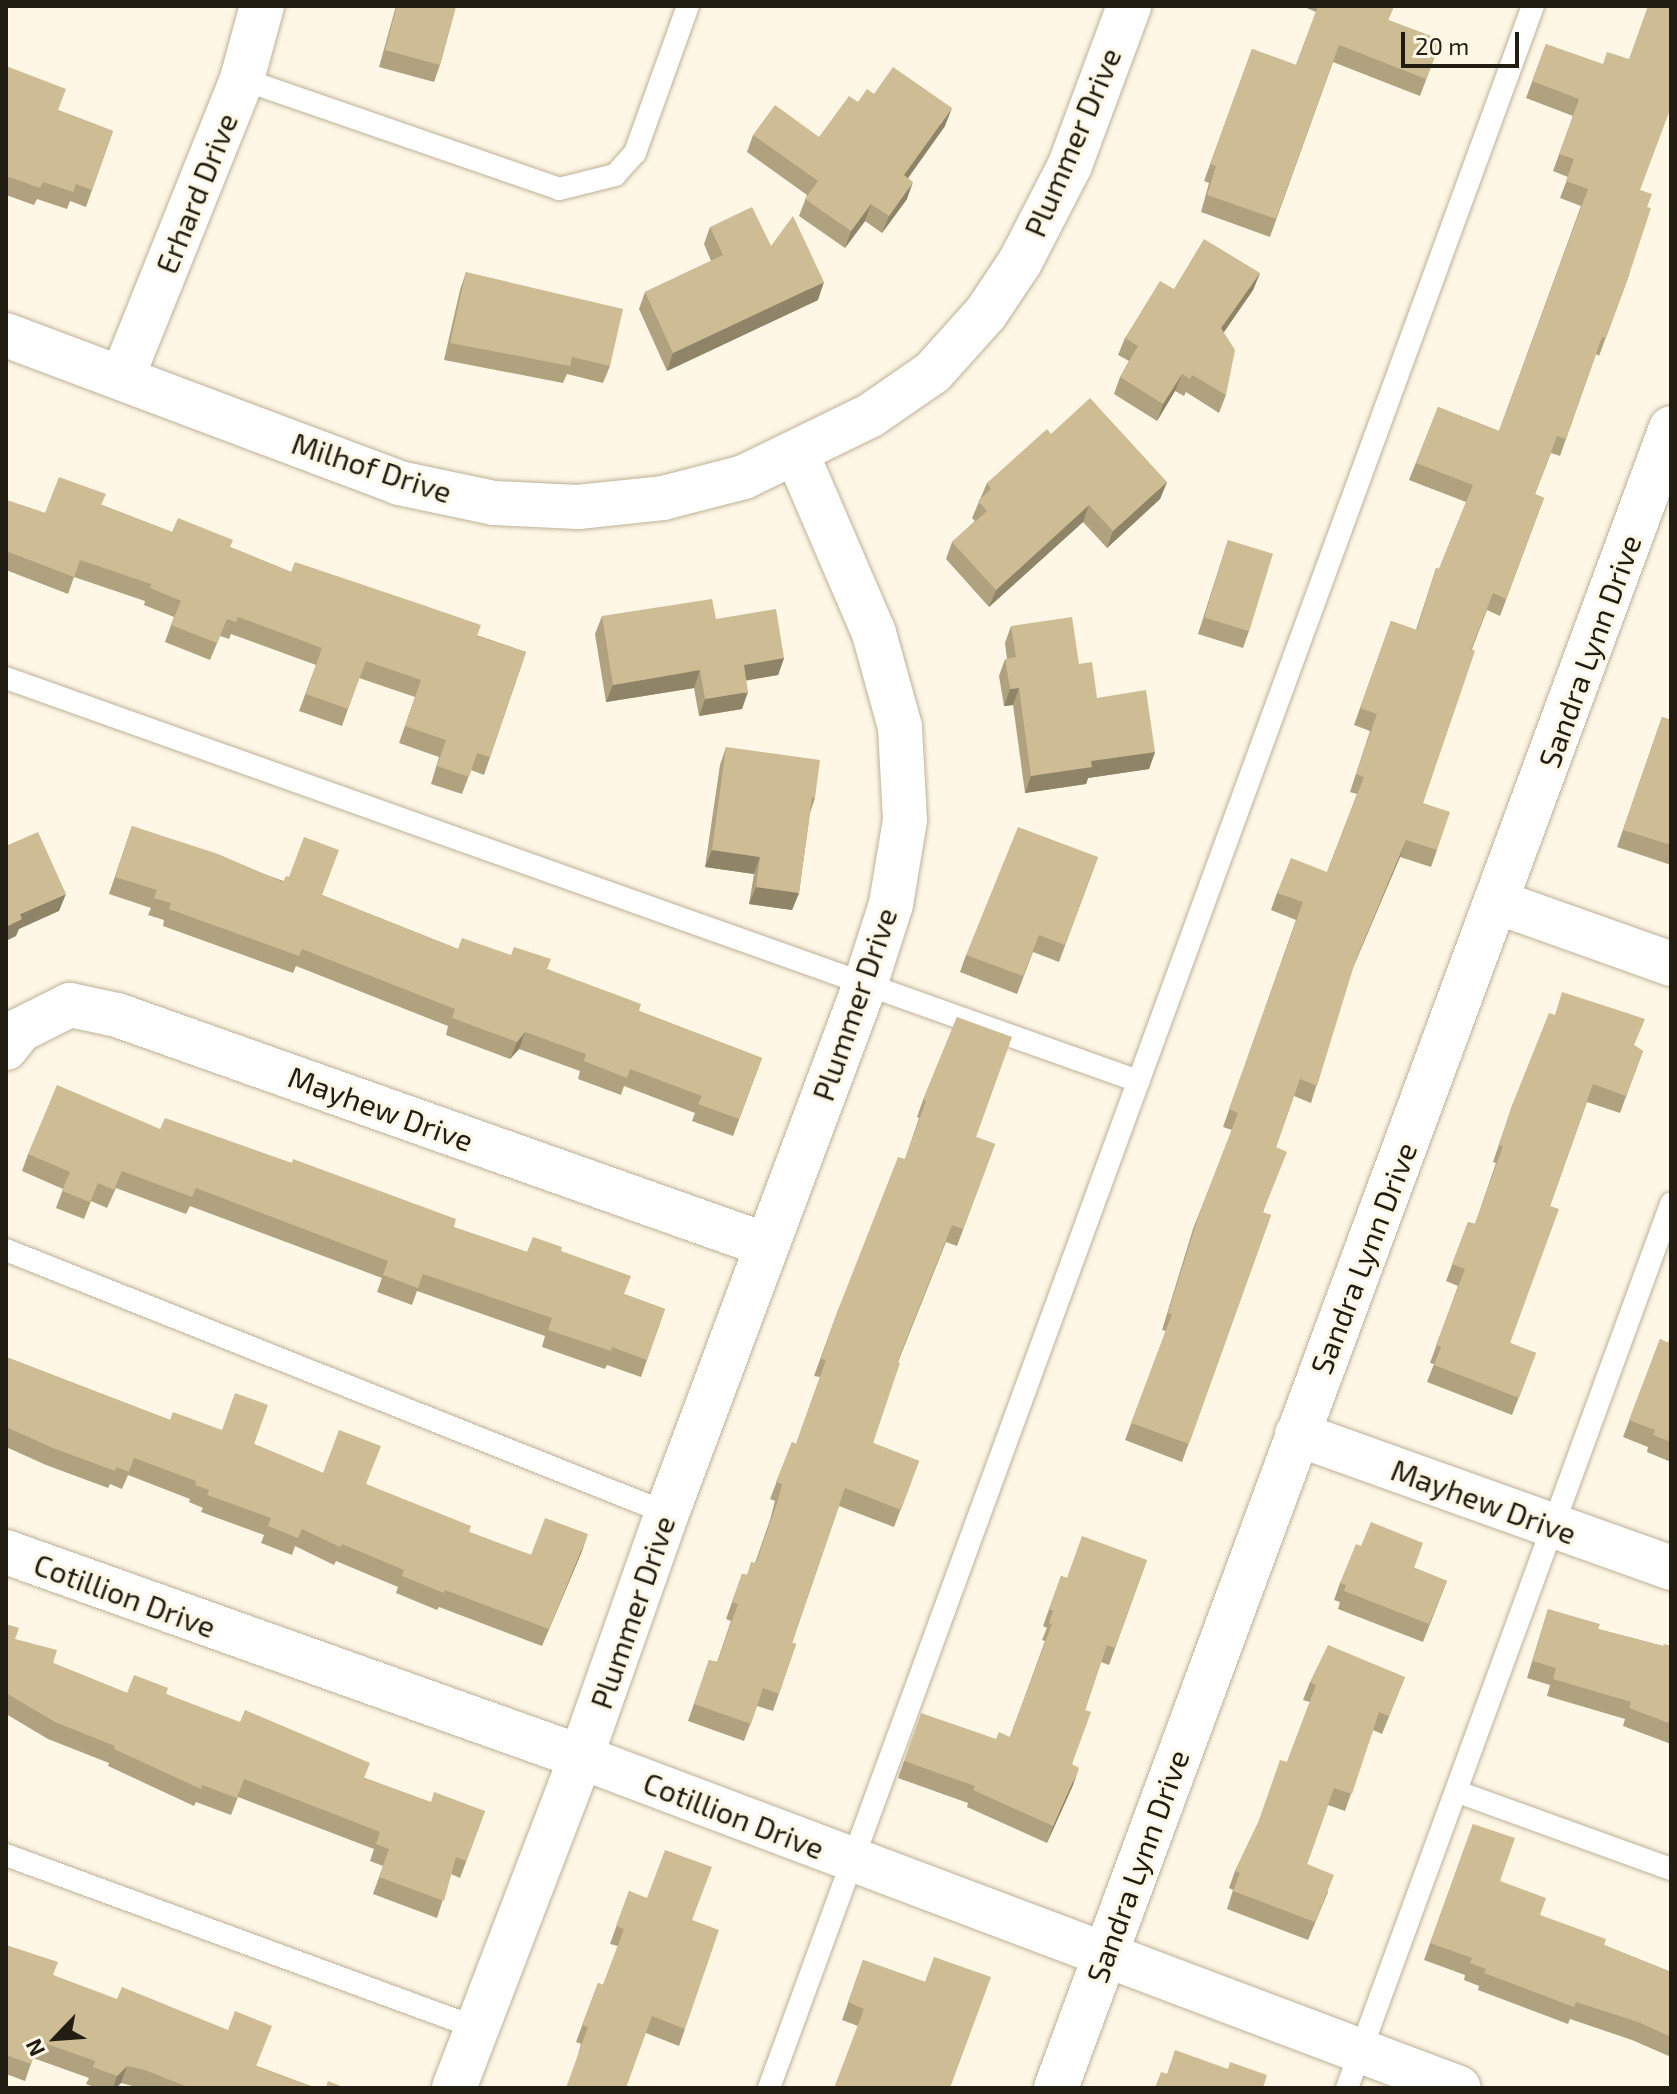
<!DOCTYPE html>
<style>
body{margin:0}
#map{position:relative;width:1677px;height:2094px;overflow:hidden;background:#fef7e6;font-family:"Exo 2",sans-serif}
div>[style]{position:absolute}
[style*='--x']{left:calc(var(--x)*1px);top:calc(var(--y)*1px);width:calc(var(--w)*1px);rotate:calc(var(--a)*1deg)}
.roads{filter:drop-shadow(0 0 2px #bdb298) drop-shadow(0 0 2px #bdb298)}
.lane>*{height:22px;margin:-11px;padding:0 11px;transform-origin:11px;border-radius:11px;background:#fff}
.street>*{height:44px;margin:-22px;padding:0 22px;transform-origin:22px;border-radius:22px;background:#fff}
.wall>*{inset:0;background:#b0a27f}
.shaded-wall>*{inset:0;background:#908468}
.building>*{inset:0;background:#cdbc94;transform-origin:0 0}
span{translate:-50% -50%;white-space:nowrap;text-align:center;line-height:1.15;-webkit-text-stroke:6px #fef7e6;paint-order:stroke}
.street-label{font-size:30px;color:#211d13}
.frame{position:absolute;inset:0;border:8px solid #211d13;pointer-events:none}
.north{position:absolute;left:16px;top:1998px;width:80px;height:80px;-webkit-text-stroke:6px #fef7e6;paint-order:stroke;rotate:245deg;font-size:22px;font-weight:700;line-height:32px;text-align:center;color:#211d13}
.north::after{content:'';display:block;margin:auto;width:28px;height:36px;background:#211d13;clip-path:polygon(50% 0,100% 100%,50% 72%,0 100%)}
.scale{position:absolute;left:1401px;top:32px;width:118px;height:36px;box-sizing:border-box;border:4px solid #211d13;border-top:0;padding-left:10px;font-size:24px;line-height:28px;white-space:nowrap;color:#211d13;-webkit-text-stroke:6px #fef7e6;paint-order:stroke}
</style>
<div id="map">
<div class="roads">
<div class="lane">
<div style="--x:242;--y:79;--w:336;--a:19.1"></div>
<div style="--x:559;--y:189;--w:58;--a:-14"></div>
<div style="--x:615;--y:175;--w:30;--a:-48"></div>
<div style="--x:635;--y:153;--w:156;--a:-70.2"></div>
<div style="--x:6;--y:678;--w:1202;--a:19.6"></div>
<div style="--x:6;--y:1250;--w:711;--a:21.7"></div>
<div style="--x:1458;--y:1792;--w:226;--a:19.9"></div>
<div style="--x:6;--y:1855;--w:502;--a:20.17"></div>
<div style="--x:769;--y:2088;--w:2218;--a:-69.85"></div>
<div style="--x:1347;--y:2088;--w:942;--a:-69.87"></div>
</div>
<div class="street">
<div style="--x:6;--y:335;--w:420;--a:20.6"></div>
<div style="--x:399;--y:483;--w:97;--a:11.9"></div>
<div style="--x:494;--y:503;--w:84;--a:2.7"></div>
<div style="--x:578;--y:507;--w:85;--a:-6"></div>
<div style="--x:663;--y:498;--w:84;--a:-14.5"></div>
<div style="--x:744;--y:477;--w:141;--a:-26"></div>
<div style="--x:871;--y:415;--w:75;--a:-34.7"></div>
<div style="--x:933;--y:372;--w:79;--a:-48.1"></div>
<div style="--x:986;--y:313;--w:61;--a:-56.3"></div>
<div style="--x:1020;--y:262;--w:109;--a:-62.7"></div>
<div style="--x:1070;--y:165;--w:170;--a:-69.6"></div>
<div style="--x:122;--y:378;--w:322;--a:-68.1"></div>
<div style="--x:242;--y:79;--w:76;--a:-74.7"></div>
<div style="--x:1497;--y:902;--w:185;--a:19.6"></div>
<div style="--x:6;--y:1048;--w:23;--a:-52"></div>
<div style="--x:20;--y:1030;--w:56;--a:-26.6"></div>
<div style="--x:70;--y:1005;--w:48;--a:12"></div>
<div style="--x:117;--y:1015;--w:689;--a:19.51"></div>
<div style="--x:1297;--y:1434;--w:397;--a:19.7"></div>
<div style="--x:6;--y:1552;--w:610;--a:19.62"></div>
<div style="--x:581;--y:1757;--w:938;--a:20.66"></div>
<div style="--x:454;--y:2088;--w:355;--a:-69"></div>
<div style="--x:581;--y:1757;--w:259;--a:-70.6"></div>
<div style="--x:667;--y:1513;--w:567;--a:-69.46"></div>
<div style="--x:866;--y:982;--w:82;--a:-72.2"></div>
<div style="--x:891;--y:904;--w:85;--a:-80.5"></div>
<div style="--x:905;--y:820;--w:93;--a:-93.1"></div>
<div style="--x:900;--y:727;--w:98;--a:-105.5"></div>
<div style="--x:874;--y:633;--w:195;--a:-113.3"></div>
<div style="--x:1056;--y:2088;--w:1770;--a:-69.67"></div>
</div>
</div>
<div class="wall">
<div style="clip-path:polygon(396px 6px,456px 6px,440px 65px,434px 82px,379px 67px)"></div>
<div style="clip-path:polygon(1302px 6px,1394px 6px,1388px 20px,1441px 40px,1420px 96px,1333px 62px,1270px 237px,1201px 212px,1209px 183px,1204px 181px,1252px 49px,1296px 65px,1316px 12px)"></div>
<div style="clip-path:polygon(1546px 44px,1640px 190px,1647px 207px,1628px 278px,1599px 356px,1596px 354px,1560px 456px,1551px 453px,1535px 494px,1544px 498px,1500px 616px,1487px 610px,1472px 649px,1423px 803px,1437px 850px,1431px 867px,1400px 857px,1352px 970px,1311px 1103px,1294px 1096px,1276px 1147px,1263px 1213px,1271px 1215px,1182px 1462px,1125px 1440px,1166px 1331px,1162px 1330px,1193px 1229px,1232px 1130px,1223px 1127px,1296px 920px,1271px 910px,1277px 893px,1327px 872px,1357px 794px,1350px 792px,1370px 731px,1354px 725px,1391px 621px,1416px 630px,1436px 568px,1439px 569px,1466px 502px,1409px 480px,1438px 407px,1499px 431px,1581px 206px,1560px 198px,1568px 177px,1553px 171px,1573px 116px,1526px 98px)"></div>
<div style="clip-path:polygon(6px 66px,58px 110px,113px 131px,86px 207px,70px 201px,67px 209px,37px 199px,34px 205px,6px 195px)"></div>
<div style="clip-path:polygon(874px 94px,945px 126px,908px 178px,907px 199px,882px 233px,865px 221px,845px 248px,799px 216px,807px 195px,747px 152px,753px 135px,819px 137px,858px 102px)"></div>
<div style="clip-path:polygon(710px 227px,771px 246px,818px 300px,667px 371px,639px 309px,645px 292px,711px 261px,704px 244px)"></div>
<div style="clip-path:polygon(466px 272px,610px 366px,603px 383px,567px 374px,563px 383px,444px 360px,460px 290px)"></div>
<div style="clip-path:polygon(1260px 273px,1253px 290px,1224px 332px,1226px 395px,1219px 413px,1186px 392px,1184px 396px,1175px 391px,1157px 421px,1114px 394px,1120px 377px,1129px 361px,1118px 355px,1125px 338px,1174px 289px)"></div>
<div style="clip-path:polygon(1051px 434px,1167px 482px,1160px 499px,1107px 548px,1083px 522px,989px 607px,946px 559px,952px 542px,975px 521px,972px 518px,987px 483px)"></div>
<div style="clip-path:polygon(6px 500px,45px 513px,102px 505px,172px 532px,230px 547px,291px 572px,526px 652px,484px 775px,471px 770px,462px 794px,431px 784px,439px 757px,399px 743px,415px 697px,359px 678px,342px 726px,299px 711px,316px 665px,231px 634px,229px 639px,220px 636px,210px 660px,165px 642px,174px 617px,144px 605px,145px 601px,74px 577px,68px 594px,6px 570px)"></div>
<div style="clip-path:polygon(1228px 540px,1249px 631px,1243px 648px,1198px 634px)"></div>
<div style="clip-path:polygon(602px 616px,716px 619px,784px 658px,778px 675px,746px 680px,742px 709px,699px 716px,694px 688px,606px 702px,595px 634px)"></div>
<div style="clip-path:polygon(1011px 626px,1079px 664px,1097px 698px,1155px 752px,1149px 769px,1088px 778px,1086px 784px,1025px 793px,1013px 705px,1004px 706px,999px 676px,1005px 659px,1007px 659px,1005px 643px)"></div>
<div style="clip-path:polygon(1662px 717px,1671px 720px,1671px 865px,1617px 847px)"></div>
<div style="clip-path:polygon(726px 747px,815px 798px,810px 813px,799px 893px,792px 910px,749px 904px,754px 874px,705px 867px,720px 765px)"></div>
<div style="clip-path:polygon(132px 826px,322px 895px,458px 949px,547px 969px,639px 1011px,762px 1058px,733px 1136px,692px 1121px,695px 1113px,624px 1086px,621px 1095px,578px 1079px,580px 1071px,519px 1049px,510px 1059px,446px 1035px,448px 1026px,296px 966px,293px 973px,163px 926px,164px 920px,148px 915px,151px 908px,109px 894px)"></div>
<div style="clip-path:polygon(1098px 857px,1059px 962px,1033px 952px,1017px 994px,960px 972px,966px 955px)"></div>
<div style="clip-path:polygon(957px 1017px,976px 1137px,995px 1144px,957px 1246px,946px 1242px,898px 1362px,873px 1443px,919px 1461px,894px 1527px,839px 1506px,792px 1643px,796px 1644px,773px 1711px,757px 1706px,744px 1741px,688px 1721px,709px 1660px,717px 1662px,731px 1621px,726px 1619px,742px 1574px,747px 1575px,755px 1563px,770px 1520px,775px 1501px,770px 1499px,792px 1442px,796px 1444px,820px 1377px,814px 1376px,838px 1310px,905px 1159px,919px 1118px,917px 1117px,923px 1100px)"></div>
<div style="clip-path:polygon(1635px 1046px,1643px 1051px,1620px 1113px,1587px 1102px,1550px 1206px,1510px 1343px,1536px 1353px,1512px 1415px,1427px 1382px,1434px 1364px,1430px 1363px,1458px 1286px,1446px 1281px,1468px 1222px,1475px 1224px,1496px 1163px,1493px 1162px,1513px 1103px)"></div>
<div style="clip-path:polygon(160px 1129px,527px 1252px,561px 1251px,624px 1294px,665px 1309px,641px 1377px,607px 1365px,605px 1369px,542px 1347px,545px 1336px,417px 1291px,412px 1305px,377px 1292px,382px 1278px,190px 1206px,186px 1214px,116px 1188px,107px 1208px,91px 1201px,84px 1219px,56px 1208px,63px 1189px,22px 1171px,28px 1154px)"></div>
<div style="clip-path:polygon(1671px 1334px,1671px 1462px,1647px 1452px,1648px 1447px,1623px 1437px,1660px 1339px,1668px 1343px)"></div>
<div style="clip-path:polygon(6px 1357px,170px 1420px,254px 1444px,323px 1473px,366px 1484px,469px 1532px,531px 1555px,582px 1551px,542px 1646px,439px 1607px,437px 1610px,396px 1593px,398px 1587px,336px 1561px,334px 1565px,295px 1546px,292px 1555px,261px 1543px,264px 1535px,201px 1512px,203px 1508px,189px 1502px,190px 1499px,128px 1475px,122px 1489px,110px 1484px,108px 1488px,46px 1465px,6px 1447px)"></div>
<div style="clip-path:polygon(1361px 1546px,1447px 1581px,1423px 1642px,1338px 1609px,1340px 1602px,1334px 1600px,1340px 1583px)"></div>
<div style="clip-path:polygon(1147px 1560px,1109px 1665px,1101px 1662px,1085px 1710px,1072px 1764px,1073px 1785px,1047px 1843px,967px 1807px,968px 1803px,898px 1778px,904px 1761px,1010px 1737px,1045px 1641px,1042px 1640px,1047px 1628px,1043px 1626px,1061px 1576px,1067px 1578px)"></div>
<div style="clip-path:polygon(1548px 1609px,1598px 1629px,1663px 1646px,1671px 1646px,1671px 1744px,1623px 1726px,1625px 1719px,1547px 1696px,1550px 1685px,1527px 1678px)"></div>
<div style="clip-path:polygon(6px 1624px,15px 1639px,53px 1663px,127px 1693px,166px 1694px,365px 1778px,430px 1802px,485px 1811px,460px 1878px,451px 1874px,437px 1918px,373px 1894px,383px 1866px,370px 1861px,374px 1849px,238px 1797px,231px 1815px,196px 1802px,194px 1806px,108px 1766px,109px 1763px,48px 1739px,6px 1714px)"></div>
<div style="clip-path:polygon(1405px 1677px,1382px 1734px,1373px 1730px,1345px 1811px,1328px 1805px,1307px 1864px,1328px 1892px,1308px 1940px,1227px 1909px,1233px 1890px,1229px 1888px,1235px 1871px,1287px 1762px,1310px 1702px,1303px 1700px,1310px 1682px)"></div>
<div style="clip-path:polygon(1473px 1824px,1500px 1881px,1540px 1915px,1604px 1945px,1671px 1972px,1671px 2057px,1632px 2040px,1570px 2019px,1568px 2024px,1478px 1990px,1479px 1986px,1464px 1980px,1465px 1975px,1424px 1960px)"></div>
<div style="clip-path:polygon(629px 1891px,692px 1920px,685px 2029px,679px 2046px,646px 2033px,577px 2059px,581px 2044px,576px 2042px,598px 1983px,603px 1985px,618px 1946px,610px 1944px)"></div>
<div style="clip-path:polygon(6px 1945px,53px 1975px,257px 2066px,316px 2088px,140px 2088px,121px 2083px,116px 2088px,97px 2088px,86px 2084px,89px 2078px,33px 2058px,25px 2081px,6px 2074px)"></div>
<div style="clip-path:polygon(863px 1960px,925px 1982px,991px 1977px,858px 2026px,842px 2020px)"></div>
</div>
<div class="shaded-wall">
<div style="clip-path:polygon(952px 108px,945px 126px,898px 192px,904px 175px)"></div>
<div style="clip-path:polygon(913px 182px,907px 199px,882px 233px,889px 216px)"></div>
<div style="clip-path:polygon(871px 204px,865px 221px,845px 248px,851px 231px)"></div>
<div style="clip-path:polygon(1260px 273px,1253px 290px,1215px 345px,1221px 328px)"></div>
<div style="clip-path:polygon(824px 282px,818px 300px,667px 371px,673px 353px)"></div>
<div style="clip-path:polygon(1182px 374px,1175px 391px,1157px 421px,1163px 404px)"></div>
<div style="clip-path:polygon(1167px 482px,1160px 499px,1107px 548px,1113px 531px)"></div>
<div style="clip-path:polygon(1089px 505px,1083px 522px,989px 607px,996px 590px)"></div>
<div style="clip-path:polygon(784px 658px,778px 675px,738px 682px,744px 665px)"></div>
<div style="clip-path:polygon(700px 670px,694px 688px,606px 702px,613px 685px)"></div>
<div style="clip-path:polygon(1019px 688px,1013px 705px,1004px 706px,1010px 689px)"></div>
<div style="clip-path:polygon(748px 692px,742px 709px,699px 716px,705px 699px)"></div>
<div style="clip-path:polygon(1155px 752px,1149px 769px,1088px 778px,1086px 784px,1025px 793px,1031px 776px,1091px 761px)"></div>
<div style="clip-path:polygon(1406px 840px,1400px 857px,1348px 979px,1355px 962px)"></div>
<div style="clip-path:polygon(712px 850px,760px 857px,754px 874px,705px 867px)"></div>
<div style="clip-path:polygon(756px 887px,799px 893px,792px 910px,749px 904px)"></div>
<div style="clip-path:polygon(66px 894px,59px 911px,19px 929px,16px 936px,6px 941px,6px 927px,20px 914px)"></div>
<div style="clip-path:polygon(525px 1032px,519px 1049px,510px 1059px,517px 1042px)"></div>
<div style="clip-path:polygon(588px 1534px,582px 1551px,542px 1646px,549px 1629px)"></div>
<div style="clip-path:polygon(1079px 1768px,1073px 1785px,1047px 1843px,1053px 1826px)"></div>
<div style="clip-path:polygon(127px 2066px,121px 2083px,116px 2088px,113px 2088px,117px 2076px)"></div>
</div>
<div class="building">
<div style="clip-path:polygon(397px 6px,456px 6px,440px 65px,385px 50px)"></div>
<div style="clip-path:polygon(1318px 6px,1394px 6px,1388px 20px,1441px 40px,1426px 79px,1339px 45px,1276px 219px,1207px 195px,1216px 166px,1210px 164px,1252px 49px,1296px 65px)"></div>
<div style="clip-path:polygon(1648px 6px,1671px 6px,1671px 107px,1640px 190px,1652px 194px,1647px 207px,1651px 208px,1628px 278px,1606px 338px,1602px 337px,1566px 439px,1557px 436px,1535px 494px,1544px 498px,1506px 599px,1493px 593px,1471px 649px,1475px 651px,1423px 803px,1450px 812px,1437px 850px,1406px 840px,1355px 962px,1317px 1086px,1300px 1079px,1276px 1147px,1287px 1152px,1263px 1212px,1271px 1215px,1189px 1444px,1131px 1423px,1172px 1314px,1168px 1313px,1200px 1212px,1238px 1113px,1229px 1109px,1303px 902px,1277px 893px,1291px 858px,1327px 872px,1364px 777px,1356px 774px,1377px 714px,1360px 708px,1391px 621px,1417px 630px,1436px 568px,1439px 569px,1473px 485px,1416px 463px,1438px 407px,1499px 431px,1588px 189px,1566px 181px,1574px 159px,1559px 154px,1579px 99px,1532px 81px,1546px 44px,1603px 64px,1607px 52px,1629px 59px)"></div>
<div style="clip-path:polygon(6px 66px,66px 89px,58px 110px,113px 131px,92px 190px,76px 184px,73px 192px,43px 182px,40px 188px,6px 176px)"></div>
<div style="clip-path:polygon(893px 67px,952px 108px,904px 175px,913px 182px,889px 216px,871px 204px,851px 231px,805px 199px,818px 181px,753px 135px,775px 105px,819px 137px,849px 96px,858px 102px,867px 89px,874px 94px)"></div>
<div style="clip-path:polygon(752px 207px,771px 246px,793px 216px,824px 282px,673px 353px,645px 292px,723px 255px,710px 227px)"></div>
<div style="clip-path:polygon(1204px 239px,1260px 273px,1221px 328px,1235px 350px,1226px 395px,1192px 375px,1190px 379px,1182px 374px,1163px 404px,1120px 377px,1138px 346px,1125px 338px,1160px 281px,1174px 289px)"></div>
<div style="clip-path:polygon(466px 272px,623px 309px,610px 366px,572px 357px,570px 366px,450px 343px)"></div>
<div style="clip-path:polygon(1090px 398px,1167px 482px,1113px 531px,1089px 505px,996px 590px,952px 542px,987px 511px,978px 501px,991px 489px,987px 483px,1047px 429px,1051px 434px)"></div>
<div style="clip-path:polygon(59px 477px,106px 494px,101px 505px,172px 532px,178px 518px,233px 540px,230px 547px,291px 572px,295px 562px,414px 602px,481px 625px,477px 636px,526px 652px,490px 757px,477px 753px,469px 777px,437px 766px,446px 740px,405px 726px,421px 680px,366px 661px,348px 709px,306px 694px,322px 648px,238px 617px,236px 622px,227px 619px,217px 643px,171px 625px,181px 601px,150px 588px,151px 584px,80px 560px,74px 577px,6px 551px,6px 500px,45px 513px)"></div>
<div style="left:1228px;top:540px;width:47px;height:81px;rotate:17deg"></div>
<div style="clip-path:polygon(712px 599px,716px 619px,776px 609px,784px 658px,744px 665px,748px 692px,705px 699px,700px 670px,613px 685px,602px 616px)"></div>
<div style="clip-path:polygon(1072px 617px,1079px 664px,1092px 662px,1097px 698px,1146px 690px,1155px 752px,1091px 761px,1092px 767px,1031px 776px,1019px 688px,1010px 689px,1005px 659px,1016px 657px,1011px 626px)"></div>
<div style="clip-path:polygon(1662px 717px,1671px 720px,1671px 845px,1623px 830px)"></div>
<div style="clip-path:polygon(726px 747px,820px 760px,815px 798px,812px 797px,799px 893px,756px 887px,760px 857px,712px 850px)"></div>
<div style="clip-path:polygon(132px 826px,218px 854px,283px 882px,286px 876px,289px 877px,304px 837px,339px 850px,322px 895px,458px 949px,462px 938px,511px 955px,514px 947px,551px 959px,547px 969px,641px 1004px,639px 1011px,762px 1058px,739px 1119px,698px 1104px,702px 1096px,630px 1069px,627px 1078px,584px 1061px,586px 1054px,525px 1032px,517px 1042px,452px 1018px,455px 1009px,302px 949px,299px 956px,169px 909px,171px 903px,154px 898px,157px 890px,115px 877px)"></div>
<div style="clip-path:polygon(1018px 827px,1098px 857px,1065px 945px,1039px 935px,1023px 976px,966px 955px)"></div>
<div style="clip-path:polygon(38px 832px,66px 894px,20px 914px,22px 919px,6px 927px,6px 846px)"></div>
<div style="clip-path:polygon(1562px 992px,1645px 1019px,1634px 1045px,1643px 1051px,1626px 1096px,1593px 1084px,1550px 1206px,1559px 1209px,1510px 1343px,1536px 1353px,1519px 1398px,1434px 1365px,1441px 1347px,1436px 1345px,1465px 1269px,1452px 1264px,1468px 1222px,1475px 1224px,1503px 1146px,1499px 1145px,1513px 1103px,1549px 1013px,1555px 1015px)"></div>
<div style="clip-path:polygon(957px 1017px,1012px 1037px,976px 1137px,995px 1144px,963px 1229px,952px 1225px,897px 1362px,900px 1363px,873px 1443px,919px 1461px,901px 1510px,845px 1488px,792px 1643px,796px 1644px,779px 1694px,763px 1688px,751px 1724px,694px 1704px,709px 1660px,717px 1663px,738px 1604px,732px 1602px,742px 1574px,747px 1575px,751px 1562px,756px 1563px,777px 1503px,782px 1484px,776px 1482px,792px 1442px,796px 1444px,826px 1360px,821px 1359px,838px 1310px,898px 1157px,905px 1159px,926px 1101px,923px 1100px)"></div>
<div style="clip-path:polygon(57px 1085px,160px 1129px,165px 1118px,292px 1163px,293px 1159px,456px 1219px,454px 1227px,527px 1252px,533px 1237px,562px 1247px,561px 1251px,631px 1276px,624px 1294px,665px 1309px,647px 1360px,612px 1347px,611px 1351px,548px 1330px,552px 1318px,423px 1274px,418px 1288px,383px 1275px,388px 1261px,196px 1188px,192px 1197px,122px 1171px,114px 1190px,98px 1183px,90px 1202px,62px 1191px,70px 1172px,28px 1154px)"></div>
<div style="clip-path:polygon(1671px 1334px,1671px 1442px,1653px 1435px,1655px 1430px,1629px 1420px,1660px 1339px,1668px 1343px)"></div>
<div style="clip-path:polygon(6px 1357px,170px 1420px,173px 1412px,222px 1430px,235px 1393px,268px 1405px,254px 1444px,323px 1473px,339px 1430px,381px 1446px,366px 1484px,471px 1526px,469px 1532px,531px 1555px,545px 1518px,588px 1534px,549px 1629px,445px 1590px,444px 1593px,402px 1576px,404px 1570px,342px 1544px,340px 1547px,302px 1529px,298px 1538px,268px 1526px,271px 1518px,207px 1495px,209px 1490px,195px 1485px,196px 1481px,134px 1458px,129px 1472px,116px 1467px,115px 1471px,53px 1448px,6px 1427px)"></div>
<div style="clip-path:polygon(1371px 1522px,1423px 1543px,1414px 1568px,1447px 1581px,1429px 1624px,1344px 1591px,1346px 1585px,1340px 1583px,1356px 1544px,1361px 1546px)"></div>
<div style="clip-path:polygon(1082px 1536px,1147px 1560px,1115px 1648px,1107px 1645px,1085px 1710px,1091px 1712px,1072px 1764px,1079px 1768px,1053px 1826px,973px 1790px,975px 1786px,904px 1761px,921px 1713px,996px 1739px,999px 1732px,1010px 1737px,1052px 1624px,1049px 1623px,1053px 1611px,1049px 1609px,1061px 1576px,1067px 1578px)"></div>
<div style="clip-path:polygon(1548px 1609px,1600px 1624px,1598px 1629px,1663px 1646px,1664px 1644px,1671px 1646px,1671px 1724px,1629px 1708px,1631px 1702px,1553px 1679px,1556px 1668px,1533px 1661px)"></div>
<div style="clip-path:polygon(6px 1624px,19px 1628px,15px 1639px,57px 1650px,53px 1663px,127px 1693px,134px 1675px,168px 1688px,166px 1694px,240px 1722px,245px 1710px,370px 1763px,364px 1778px,431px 1802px,434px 1792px,485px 1811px,466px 1861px,456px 1857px,444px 1901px,379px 1877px,389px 1849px,376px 1844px,380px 1832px,244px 1779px,237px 1798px,202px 1785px,201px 1789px,114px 1749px,115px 1746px,55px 1722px,6px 1693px)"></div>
<div style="clip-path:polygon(1328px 1645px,1405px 1677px,1389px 1716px,1379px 1712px,1352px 1794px,1334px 1788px,1307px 1864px,1334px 1875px,1315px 1922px,1233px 1891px,1240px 1873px,1235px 1871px,1258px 1823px,1280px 1760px,1287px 1762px,1316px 1685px,1310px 1682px)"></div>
<div style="clip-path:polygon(1473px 1824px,1515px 1838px,1500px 1881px,1546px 1898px,1540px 1915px,1606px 1939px,1604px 1945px,1671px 1972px,1671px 2037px,1638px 2022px,1576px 2002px,1574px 2007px,1484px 1973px,1486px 1969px,1470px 1963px,1472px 1958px,1430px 1943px)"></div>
<div style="clip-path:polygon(665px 1850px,712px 1867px,692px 1920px,719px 1930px,685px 2029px,652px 2016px,626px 2088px,566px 2088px,588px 2027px,582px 2025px,598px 1983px,603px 1985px,624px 1929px,616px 1926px,629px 1891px,647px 1898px)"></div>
<div style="clip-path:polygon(6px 1945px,58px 1962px,53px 1975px,117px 1999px,122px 1987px,228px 2030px,235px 2011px,272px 2026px,256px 2066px,316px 2088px,190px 2088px,145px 2070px,127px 2066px,117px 2076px,93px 2067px,95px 2061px,39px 2041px,31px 2064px,6px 2055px)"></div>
<div style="clip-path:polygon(934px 1957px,991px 1977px,950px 2088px,834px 2088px,864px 2009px,848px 2002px,863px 1960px,925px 1982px)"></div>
<div style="clip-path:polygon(1175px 2050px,1228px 2069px,1230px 2062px,1267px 2075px,1263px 2088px,1155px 2088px,1161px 2072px,1167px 2074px)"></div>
<div style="clip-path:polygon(328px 2081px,346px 2088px,326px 2088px)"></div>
</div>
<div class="street-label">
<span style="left:1072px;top:142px;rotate:-67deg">Plummer Drive</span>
<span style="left:196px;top:193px;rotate:-68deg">Erhard Drive</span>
<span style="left:372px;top:467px;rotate:18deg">Milhof Drive</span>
<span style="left:1589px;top:651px;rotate:-70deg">Sandra Lynn Drive</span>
<span style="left:854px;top:1004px;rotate:-71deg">Plummer Drive</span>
<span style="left:381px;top:1108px;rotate:20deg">Mayhew Drive</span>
<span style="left:1363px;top:1258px;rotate:-69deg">Sandra Lynn Drive</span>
<span style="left:1484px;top:1501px;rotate:20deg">Mayhew Drive</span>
<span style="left:125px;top:1595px;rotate:20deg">Cotillion Drive</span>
<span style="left:632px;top:1612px;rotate:-71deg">Plummer Drive</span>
<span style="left:734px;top:1815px;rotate:21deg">Cotillion Drive</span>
<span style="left:1137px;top:1866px;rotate:-70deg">Sandra Lynn Drive</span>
</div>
<div class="frame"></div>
<div class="north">N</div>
<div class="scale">20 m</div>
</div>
